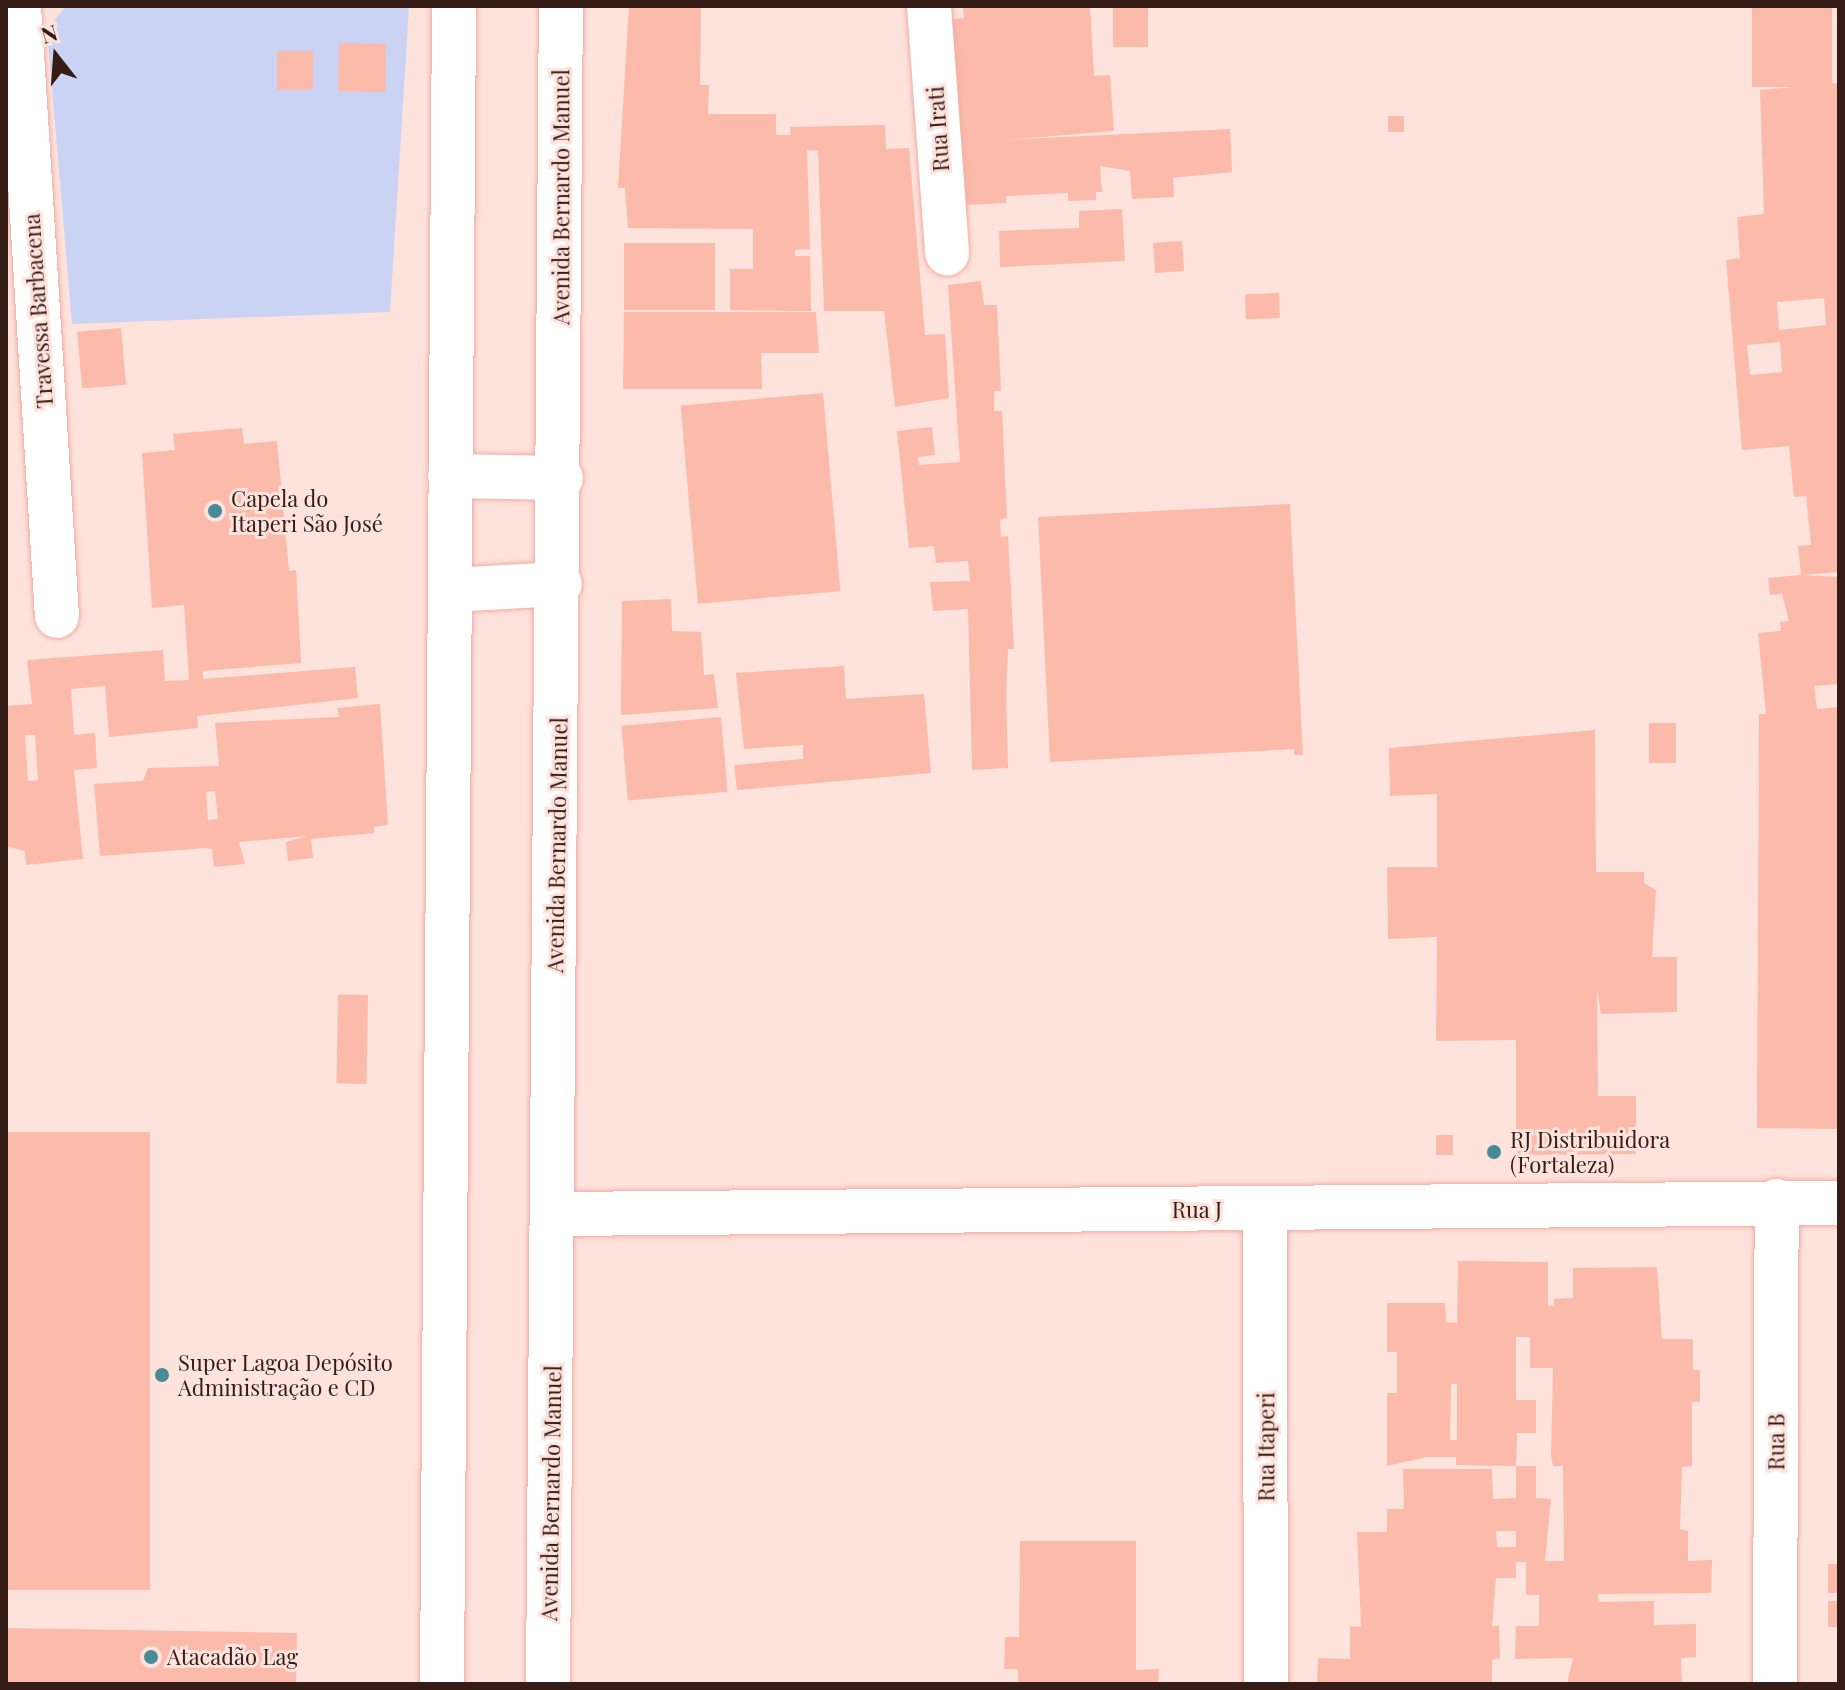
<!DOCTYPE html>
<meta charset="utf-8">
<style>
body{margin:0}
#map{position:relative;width:1845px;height:1690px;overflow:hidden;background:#fee2dc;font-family:"Playfair Display",serif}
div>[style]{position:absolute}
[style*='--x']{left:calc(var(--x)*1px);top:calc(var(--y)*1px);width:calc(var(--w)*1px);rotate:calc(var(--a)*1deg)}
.green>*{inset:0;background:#cad3f3}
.building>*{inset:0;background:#fcbaab;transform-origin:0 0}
.roads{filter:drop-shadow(0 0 2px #efad9f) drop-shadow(0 0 2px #efad9f)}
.minor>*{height:44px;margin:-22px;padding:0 22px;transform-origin:22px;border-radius:22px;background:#fff}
.major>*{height:44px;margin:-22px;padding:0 22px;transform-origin:22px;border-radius:22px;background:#fff}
.dots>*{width:22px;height:22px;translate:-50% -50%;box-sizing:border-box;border:4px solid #fee2dc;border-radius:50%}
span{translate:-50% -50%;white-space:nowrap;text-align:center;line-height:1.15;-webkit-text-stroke:6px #fee2dc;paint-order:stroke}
.street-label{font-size:22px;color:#351c17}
.poi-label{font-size:22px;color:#351c17}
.left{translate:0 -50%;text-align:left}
.frame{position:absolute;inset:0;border:8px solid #351c17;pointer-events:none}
.north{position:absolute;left:16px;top:16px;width:80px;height:80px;-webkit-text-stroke:6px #fee2dc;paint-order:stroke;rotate:343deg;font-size:22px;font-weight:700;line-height:32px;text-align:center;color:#351c17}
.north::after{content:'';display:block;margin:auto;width:28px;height:36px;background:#351c17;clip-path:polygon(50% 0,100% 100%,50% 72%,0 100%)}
</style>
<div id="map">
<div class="green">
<div style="clip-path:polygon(66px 6px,409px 6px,390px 312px,72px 324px,47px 29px)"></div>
</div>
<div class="building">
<div style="clip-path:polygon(629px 6px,701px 6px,700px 85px,709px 85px,708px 114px,776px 114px,776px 135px,791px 135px,790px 127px,885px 125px,886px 149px,909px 148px,925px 335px,945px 334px,949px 398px,895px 407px,884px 311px,824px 311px,818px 151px,807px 150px,810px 249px,795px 250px,795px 256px,810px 256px,811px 311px,730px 310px,730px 269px,753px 269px,753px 229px,628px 228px,625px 188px,618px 188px)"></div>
<div style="clip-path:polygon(963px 6px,1090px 6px,1094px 76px,1110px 75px,1114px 131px,1003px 140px,1230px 129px,1232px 172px,1173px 178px,1174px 197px,1132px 199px,1130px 171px,1100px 166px,1102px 192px,1096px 192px,1096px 200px,1068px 201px,1068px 193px,1006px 196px,1006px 203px,967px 205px,952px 19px,964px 18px)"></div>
<div style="left:1113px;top:6px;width:35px;height:41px"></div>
<div style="left:1752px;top:6px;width:80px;height:81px"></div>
<div style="left:386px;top:44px;width:48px;height:47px;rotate:91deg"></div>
<div style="left:277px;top:51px;width:36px;height:39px"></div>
<div style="clip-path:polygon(evenodd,1839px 83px,1839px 572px,1802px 575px,1839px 577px,1839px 684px,1814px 686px,1817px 709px,1839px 707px,1839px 1129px,1757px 1128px,1759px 714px,1766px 714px,1758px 633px,1781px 631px,1780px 622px,1789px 621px,1782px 594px,1770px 595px,1768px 578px,1801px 575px,1798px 546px,1811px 545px,1806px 496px,1794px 497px,1789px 446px,1742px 450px,1726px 260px,1740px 258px,1737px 217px,1764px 214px,1760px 90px,1839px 83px,1824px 298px,1826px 325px,1779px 330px,1777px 302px,1824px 298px,1839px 83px,1780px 342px,1782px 372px,1750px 375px,1747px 345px,1780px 342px)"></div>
<div style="left:1388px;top:116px;width:16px;height:16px"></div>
<div style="clip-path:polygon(1122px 209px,1125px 261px,1000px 267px,999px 231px,1079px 228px,1079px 211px)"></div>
<div style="left:1182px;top:241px;width:30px;height:29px;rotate:86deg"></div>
<div style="left:624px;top:243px;width:91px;height:67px"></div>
<div style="clip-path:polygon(981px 281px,984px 305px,997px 305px,1001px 391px,994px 391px,994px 411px,1002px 411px,1007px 518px,1000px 519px,1001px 537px,1008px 536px,1014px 649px,1008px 649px,1006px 695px,1008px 768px,972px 770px,968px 609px,933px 611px,930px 582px,970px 581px,968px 561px,936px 563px,934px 546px,909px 548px,897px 431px,932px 427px,935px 455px,918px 457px,919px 465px,960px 462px,948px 285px)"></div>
<div style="left:1279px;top:293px;width:25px;height:34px;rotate:88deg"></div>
<div style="clip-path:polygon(624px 312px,816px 312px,819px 353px,761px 353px,762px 389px,623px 389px)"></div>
<div style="left:121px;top:328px;width:57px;height:44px;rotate:85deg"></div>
<div style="left:823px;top:393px;width:199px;height:143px;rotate:85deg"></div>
<div style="clip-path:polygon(evenodd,242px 428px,244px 444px,277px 441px,289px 571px,296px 570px,301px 663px,203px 671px,203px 679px,355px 667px,358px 698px,197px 716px,198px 728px,109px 737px,105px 686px,71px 689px,74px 735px,95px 733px,97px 768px,74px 770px,83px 859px,26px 865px,25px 851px,6px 846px,6px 706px,32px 704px,27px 660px,163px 650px,165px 681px,189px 680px,184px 605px,152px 608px,142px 453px,175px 450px,173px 434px,242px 428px,25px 735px,35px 735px,38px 780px,28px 781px,25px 735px)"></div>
<div style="clip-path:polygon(1290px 504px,1303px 755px,1294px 755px,1294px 749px,1050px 762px,1038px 517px)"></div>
<div style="clip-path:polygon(671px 599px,672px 631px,701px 632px,704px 675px,714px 674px,718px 708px,621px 715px,622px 601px)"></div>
<div style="clip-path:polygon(844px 666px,846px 699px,924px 694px,931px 773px,737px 790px,734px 765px,803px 759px,803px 745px,744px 749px,736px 673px)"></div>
<div style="clip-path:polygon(evenodd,380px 704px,388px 825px,374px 827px,374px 833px,311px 839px,313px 858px,288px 861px,286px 842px,307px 836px,239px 842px,245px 864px,214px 867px,212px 849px,206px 848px,100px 856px,94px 784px,143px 781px,148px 768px,219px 766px,215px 723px,339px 717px,337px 708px,380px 704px,215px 791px,218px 819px,208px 820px,206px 792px,215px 791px)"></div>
<div style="left:721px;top:717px;width:75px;height:100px;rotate:85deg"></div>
<div style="left:1676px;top:723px;width:40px;height:27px;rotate:90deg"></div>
<div style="clip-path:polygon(1595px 730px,1596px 872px,1644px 872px,1644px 883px,1656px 890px,1652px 957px,1677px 957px,1677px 1012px,1601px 1014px,1597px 988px,1598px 1096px,1636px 1096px,1636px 1154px,1516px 1155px,1516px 1040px,1436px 1041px,1437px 937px,1388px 939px,1387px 867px,1437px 867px,1437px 794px,1390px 796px,1389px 748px)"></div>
<div style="left:368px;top:995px;width:89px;height:30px;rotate:91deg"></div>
<div style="left:6px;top:1132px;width:144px;height:458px"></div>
<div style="left:1436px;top:1135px;width:17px;height:20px"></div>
<div style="clip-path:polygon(evenodd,1458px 1261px,1548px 1262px,1548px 1306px,1554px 1306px,1554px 1299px,1573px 1298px,1573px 1268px,1657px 1267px,1662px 1339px,1693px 1339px,1693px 1370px,1700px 1370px,1700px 1402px,1692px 1402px,1692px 1466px,1682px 1467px,1680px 1529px,1688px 1531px,1688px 1561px,1712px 1560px,1711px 1593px,1598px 1594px,1598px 1602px,1654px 1601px,1654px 1625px,1696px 1624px,1696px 1657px,1681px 1658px,1682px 1684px,1567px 1684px,1573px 1658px,1515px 1659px,1516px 1626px,1539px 1626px,1539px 1595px,1526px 1595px,1526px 1562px,1516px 1562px,1516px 1578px,1496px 1578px,1492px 1626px,1499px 1626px,1500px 1658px,1492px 1660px,1492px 1684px,1317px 1684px,1318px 1658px,1350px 1659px,1350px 1626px,1361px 1627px,1357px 1532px,1387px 1532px,1387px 1509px,1404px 1509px,1403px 1469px,1492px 1469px,1493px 1499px,1516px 1498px,1516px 1466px,1536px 1466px,1536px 1498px,1551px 1499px,1545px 1561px,1564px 1561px,1563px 1466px,1553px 1466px,1551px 1455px,1553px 1368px,1530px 1368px,1530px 1337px,1516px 1337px,1516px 1400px,1536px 1400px,1536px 1433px,1517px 1433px,1516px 1466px,1456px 1465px,1456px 1457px,1427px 1457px,1387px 1466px,1387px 1393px,1397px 1393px,1397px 1352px,1387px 1352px,1387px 1303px,1445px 1303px,1446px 1322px,1457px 1323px,1458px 1261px,1451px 1384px,1457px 1384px,1457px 1440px,1450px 1440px,1451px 1384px,1458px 1261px,1496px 1531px,1516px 1531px,1516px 1547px,1497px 1547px,1496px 1531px)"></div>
<div style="clip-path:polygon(1020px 1541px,1136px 1541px,1136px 1670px,1159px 1669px,1158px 1684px,1018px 1684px,1018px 1669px,1004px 1669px,1005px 1637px,1019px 1637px)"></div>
<div style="left:1828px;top:1564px;width:11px;height:29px"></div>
<div style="left:1828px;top:1601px;width:11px;height:26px"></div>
<div style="left:6px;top:1628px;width:291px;height:56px;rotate:1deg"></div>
</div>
<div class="roads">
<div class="minor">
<div style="--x:19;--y:6;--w:611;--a:86.44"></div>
<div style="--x:929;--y:6;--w:248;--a:85.8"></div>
<div style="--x:1265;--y:1209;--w:475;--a:89.9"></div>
<div style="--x:555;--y:1214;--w:1284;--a:-0.49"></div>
<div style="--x:1775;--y:1684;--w:483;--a:-89.8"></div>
</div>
<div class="major">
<div style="--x:450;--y:476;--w:111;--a:1"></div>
<div style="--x:450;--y:590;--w:110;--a:-3.1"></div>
<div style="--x:442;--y:1684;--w:1678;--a:-89.59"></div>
<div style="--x:548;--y:1684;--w:1678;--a:-89.56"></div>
</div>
</div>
<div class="dots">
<div style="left:215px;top:511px;background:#478b99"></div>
<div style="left:1494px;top:1152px;background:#478b99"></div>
<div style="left:162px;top:1375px;background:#478b99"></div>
<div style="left:151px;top:1657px;background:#478b99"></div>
</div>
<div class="street-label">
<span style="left:938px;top:129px;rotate:-94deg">Rua Irati</span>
<span style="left:561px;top:197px;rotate:-90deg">Avenida Bernardo Manuel</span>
<span style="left:38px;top:311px;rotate:-94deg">Travessa Barbacena</span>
<span style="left:557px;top:845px;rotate:-89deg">Avenida Bernardo Manuel</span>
<span style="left:1197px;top:1210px">Rua J</span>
<span style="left:1776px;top:1442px;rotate:-90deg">Rua B</span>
<span style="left:1266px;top:1447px;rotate:-90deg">Rua Itaperi</span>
<span style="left:551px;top:1493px;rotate:-89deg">Avenida Bernardo Manuel</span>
</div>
<div class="poi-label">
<span class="left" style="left:231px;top:511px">Capela do<br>Itaperi São José</span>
<span class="left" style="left:1510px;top:1152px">RJ Distribuidora<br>(Fortaleza)</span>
<span class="left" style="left:178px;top:1375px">Super Lagoa Depósito<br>Administração e CD</span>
<span class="left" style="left:167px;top:1657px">Atacadão Lag</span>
</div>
<div class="frame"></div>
<div class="north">N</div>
</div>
